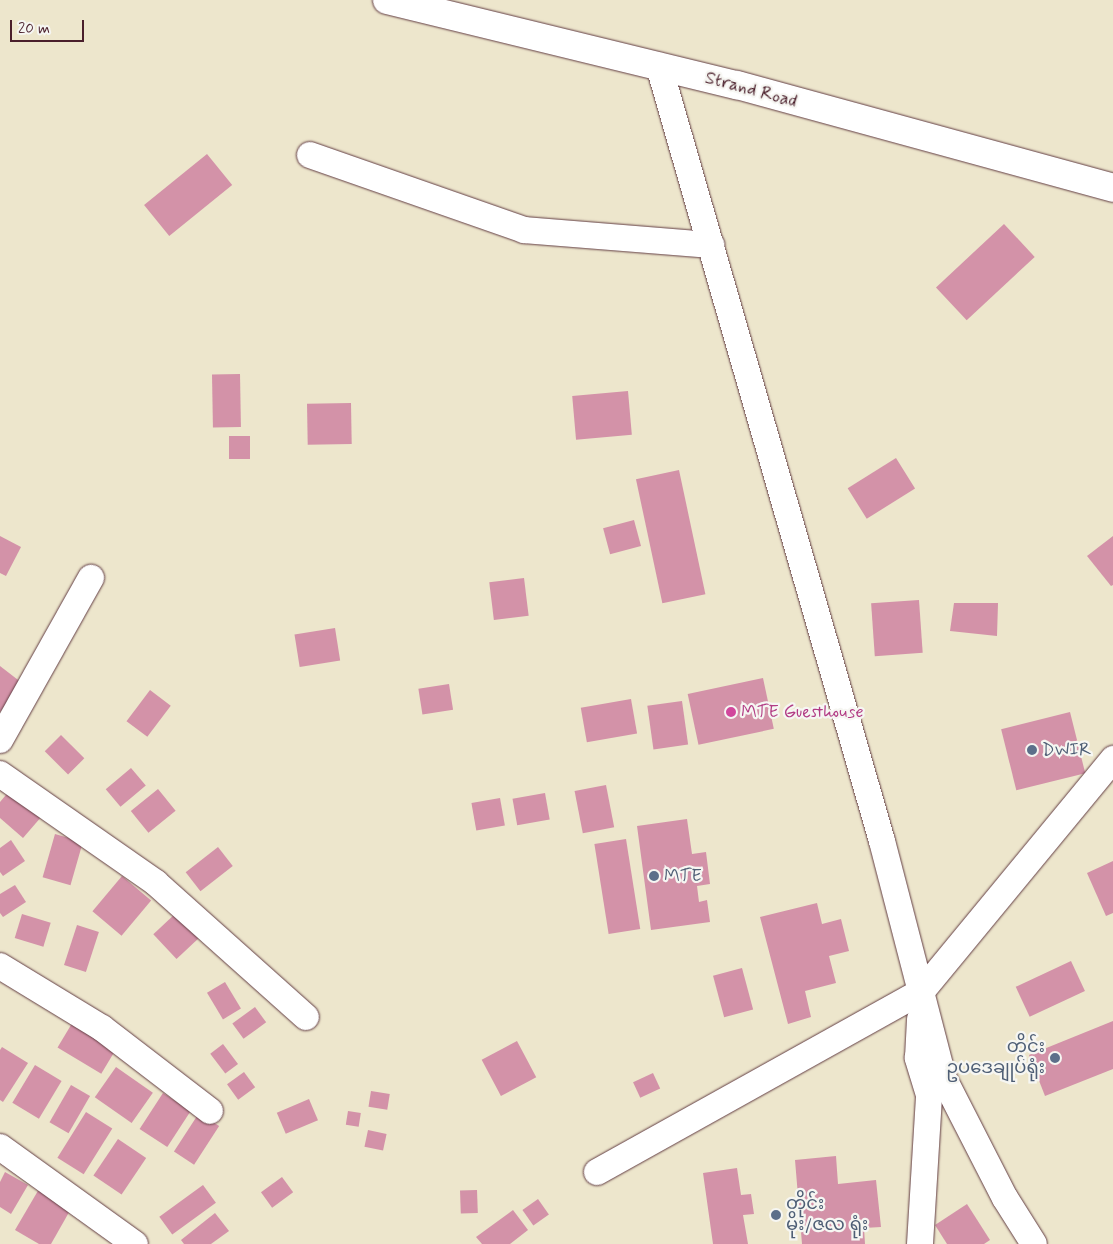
<!DOCTYPE html>
<meta charset="utf-8">
<style>
body{margin:0}
#map{position:relative;width:1113px;height:1244px;overflow:hidden;background:#ede6cc;font-family:Mynerve,"Noto Sans Myanmar",sans-serif}
div>[style]{position:absolute}
[style*='--x']{left:calc(var(--x)*1px);top:calc(var(--y)*1px);width:calc(var(--w)*1px);rotate:calc(var(--a)*1deg)}
.building>*{inset:0;background:#d392a8;transform-origin:0 0}
.roads{filter:drop-shadow(0 0 1px #623d43) drop-shadow(0 0 1px #623d43)}
.street>*{height:26px;margin:-13px;padding:0 13px;transform-origin:13px;border-radius:13px;background:#fff}
.secondary>*{height:28px;margin:-14px;padding:0 14px;transform-origin:14px;border-radius:14px;background:#fff}
.dots>*{width:14px;height:14px;translate:-50% -50%;box-sizing:border-box;border:2px solid #f6f6f2;border-radius:50%}
span{translate:-50% -50%;white-space:nowrap;text-align:center;line-height:1.15;-webkit-text-stroke:4.5px #f6f6f2;paint-order:stroke}
.street-label{font-size:18px;color:#4a1f2b}
.hotel-label{font-size:18px;color:#b23c85}
.left{translate:0 -50%;text-align:left}
.service-label{font-size:18px;color:#4e5e75}
.right{translate:-100% -50%;text-align:right}
.scale{position:absolute;left:10px;top:20px;width:74px;height:22px;box-sizing:border-box;border:2px solid #4a1f2b;border-top:0;padding-left:6px;font-size:15px;line-height:18px;white-space:nowrap;color:#4a1f2b;-webkit-text-stroke:4px #f6f6f2;paint-order:stroke}
</style>
<div id="map">
<div class="building">
<div style="left:207px;top:154px;width:40px;height:81px;rotate:51deg"></div>
<div style="left:1004px;top:224px;width:45px;height:93px;rotate:47deg"></div>
<div style="left:240px;top:374px;width:53px;height:28px;rotate:89deg"></div>
<div style="left:628px;top:391px;width:44px;height:56px;rotate:85deg"></div>
<div style="left:351px;top:403px;width:41px;height:44px;rotate:89deg"></div>
<div style="left:229px;top:436px;width:21px;height:23px"></div>
<div style="left:896px;top:458px;width:36px;height:57px;rotate:58deg"></div>
<div style="left:679px;top:470px;width:127px;height:44px;rotate:78deg"></div>
<div style="left:634px;top:520px;width:27px;height:32px;rotate:75deg"></div>
<div style="clip-path:polygon(0 536px,21px 547px,6px 576px,0 573px)"></div>
<div style="clip-path:polygon(1113px 536px,1113px 585px,1111px 586px,1087px 556px)"></div>
<div style="left:524px;top:578px;width:38px;height:35px;rotate:83deg"></div>
<div style="left:919px;top:600px;width:53px;height:48px;rotate:86deg"></div>
<div style="clip-path:polygon(954px 603px,998px 603px,997px 636px,950px 631px)"></div>
<div style="left:335px;top:628px;width:33px;height:41px;rotate:81deg"></div>
<div style="clip-path:polygon(0 666px,22px 683px,0 712px)"></div>
<div style="left:763px;top:678px;width:52px;height:77px;rotate:78deg"></div>
<div style="left:449px;top:684px;width:26px;height:31px;rotate:81deg"></div>
<div style="left:150px;top:690px;width:26px;height:39px;rotate:37deg"></div>
<div style="left:631px;top:699px;width:35px;height:51px;rotate:80deg"></div>
<div style="left:682px;top:701px;width:44px;height:35px;rotate:82deg"></div>
<div style="left:1070px;top:712px;width:63px;height:71px;rotate:76deg"></div>
<div style="left:61px;top:735px;width:33px;height:23px;rotate:45deg"></div>
<div style="left:131px;top:768px;width:23px;height:33px;rotate:50deg"></div>
<div style="left:606px;top:785px;width:43px;height:32px;rotate:79deg"></div>
<div style="clip-path:polygon(11px 789px,42px 816px,23px 838px,0 818px,0 802px)"></div>
<div style="left:158px;top:789px;width:28px;height:35px;rotate:51deg"></div>
<div style="left:545px;top:793px;width:27px;height:33px;rotate:80deg"></div>
<div style="left:500px;top:798px;width:28px;height:29px;rotate:80deg"></div>
<div style="clip-path:polygon(687px 819px,692px 854px,706px 852px,710px 884px,697px 886px,699px 902px,707px 900px,710px 922px,651px 930px,637px 826px)"></div>
<div style="left:55px;top:834px;width:29px;height:45px;rotate:16deg"></div>
<div style="left:626px;top:839px;width:91px;height:32px;rotate:81deg"></div>
<div style="clip-path:polygon(11px 840px,25px 861px,3px 876px,0 872px,0 848px)"></div>
<div style="left:218px;top:847px;width:24px;height:41px;rotate:52deg"></div>
<div style="clip-path:polygon(1113px 861px,1113px 913px,1106px 916px,1087px 873px)"></div>
<div style="left:122px;top:876px;width:38px;height:46px;rotate:40deg"></div>
<div style="clip-path:polygon(15px 885px,26px 902px,3px 917px,0 913px,0 894px)"></div>
<div style="clip-path:polygon(817px 903px,822px 924px,841px 919px,849px 951px,829px 956px,836px 983px,805px 991px,811px 1017px,788px 1024px,760px 917px)"></div>
<div style="left:176px;top:913px;width:34px;height:31px;rotate:47deg"></div>
<div style="left:22px;top:914px;width:30px;height:25px;rotate:17deg"></div>
<div style="left:77px;top:925px;width:23px;height:42px;rotate:18deg"></div>
<div style="left:1071px;top:961px;width:33px;height:61px;rotate:65deg"></div>
<div style="left:742px;top:968px;width:43px;height:30px;rotate:75deg"></div>
<div style="left:225px;top:982px;width:31px;height:21px;rotate:59deg"></div>
<div style="left:255px;top:1007px;width:19px;height:28px;rotate:54deg"></div>
<div style="left:74px;top:1020px;width:51px;height:32px;rotate:31deg"></div>
<div style="clip-path:polygon(1113px 1021px,1113px 1069px,1045px 1096px,1029px 1055px)"></div>
<div style="left:517px;top:1041px;width:41px;height:40px;rotate:62deg"></div>
<div style="left:223px;top:1044px;width:25px;height:16px;rotate:53deg"></div>
<div style="clip-path:polygon(2px 1047px,28px 1063px,3px 1102px,0 1100px,0 1050px)"></div>
<div style="left:35px;top:1065px;width:31px;height:44px;rotate:31deg"></div>
<div style="left:116px;top:1067px;width:45px;height:37px;rotate:35deg"></div>
<div style="left:244px;top:1072px;width:19px;height:21px;rotate:54deg"></div>
<div style="left:653px;top:1073px;width:17px;height:22px;rotate:65deg"></div>
<div style="left:71px;top:1085px;width:22px;height:43px;rotate:30deg"></div>
<div style="left:371px;top:1091px;width:19px;height:16px;rotate:9deg"></div>
<div style="left:163px;top:1093px;width:33px;height:43px;rotate:33deg"></div>
<div style="left:309px;top:1099px;width:23px;height:35px;rotate:67deg"></div>
<div style="left:348px;top:1111px;width:13px;height:14px;rotate:9deg"></div>
<div style="left:86px;top:1112px;width:31px;height:54px;rotate:32deg"></div>
<div style="left:199px;top:1113px;width:24px;height:46px;rotate:33deg"></div>
<div style="left:368px;top:1130px;width:19px;height:17px;rotate:12deg"></div>
<div style="left:118px;top:1139px;width:34px;height:44px;rotate:34deg"></div>
<div style="clip-path:polygon(836px 1156px,838px 1184px,876px 1180px,881px 1227px,864px 1228px,865px 1244px,802px 1244px,795px 1160px)"></div>
<div style="clip-path:polygon(737px 1168px,741px 1195px,751px 1194px,754px 1214px,743px 1215px,748px 1244px,713px 1244px,703px 1173px)"></div>
<div style="clip-path:polygon(5px 1172px,28px 1185px,11px 1214px,0 1207px,0 1182px)"></div>
<div style="left:282px;top:1177px;width:19px;height:26px;rotate:54deg"></div>
<div style="left:203px;top:1185px;width:22px;height:54px;rotate:54deg"></div>
<div style="clip-path:polygon(39px 1189px,72px 1207px,51px 1244px,39px 1244px,15px 1230px)"></div>
<div style="left:477px;top:1190px;width:23px;height:17px;rotate:88deg"></div>
<div style="left:538px;top:1199px;width:19px;height:19px;rotate:55deg"></div>
<div style="clip-path:polygon(967px 1204px,990px 1240px,984px 1244px,947px 1244px,935px 1225px)"></div>
<div style="clip-path:polygon(513px 1210px,528px 1230px,510px 1244px,482px 1244px,476px 1237px)"></div>
<div style="clip-path:polygon(215px 1213px,229px 1231px,211px 1244px,184px 1244px,181px 1240px)"></div>
</div>
<div class="roads">
<div class="street">
<div style="--x:659;--y:66;--w:806;--a:73.95"></div>
<div style="--x:882;--y:841;--w:244;--a:75.5"></div>
<div style="--x:943;--y:1077;--w:136;--a:62.9"></div>
<div style="--x:1005;--y:1198;--w:54;--a:57.8"></div>
<div style="--x:310;--y:155;--w:227;--a:19.3"></div>
<div style="--x:524;--y:230;--w:188;--a:4.6"></div>
<div style="--x:0;--y:740;--w:186;--a:-60.7"></div>
<div style="--x:0;--y:774;--w:190;--a:34.9"></div>
<div style="--x:156;--y:883;--w:201;--a:41.8"></div>
<div style="--x:0;--y:966;--w:119;--a:31.3"></div>
<div style="--x:102;--y:1028;--w:136;--a:37.5"></div>
<div style="--x:0;--y:1147;--w:166;--a:35.7"></div>
<div style="--x:597;--y:1172;--w:372;--a:-29.1"></div>
<div style="--x:922;--y:991;--w:301;--a:-50.5"></div>
<div style="--x:920;--y:1244;--w:149;--a:-86.5"></div>
<div style="--x:929;--y:1095;--w:39;--a:-107"></div>
<div style="--x:918;--y:1058;--w:39;--a:-87"></div>
</div>
<div class="secondary">
<div style="--x:387;--y:0;--w:360;--a:13.7"></div>
<div style="--x:737;--y:85;--w:390;--a:15.3"></div>
</div>
</div>
<div class="dots">
<div style="left:731px;top:712px;background:#d1479c"></div>
<div style="left:1032px;top:750px;background:#5c6f8a"></div>
<div style="left:654px;top:876px;background:#5c6f8a"></div>
<div style="left:1055px;top:1058px;background:#5c6f8a"></div>
<div style="left:776px;top:1215px;background:#5c6f8a"></div>
</div>
<div class="street-label">
<span style="left:751px;top:90px;rotate:15deg">Strand Road</span>
</div>
<div class="hotel-label">
<span class="left" style="left:741px;top:712px">MTE Guesthouse</span>
</div>
<div class="service-label">
<span class="left" style="left:1042px;top:750px">DWIR</span>
<span class="left" style="left:664px;top:876px">MTE</span>
<span class="right" style="left:1045px;top:1058px">တိုင်း<br>ဥပဒေချုပ်ရုံး</span>
<span class="left" style="left:786px;top:1215px">တိုင်း<br>မိုး/ဇလ ရုံး</span>
</div>
<div class="scale">20 m</div>
</div>
